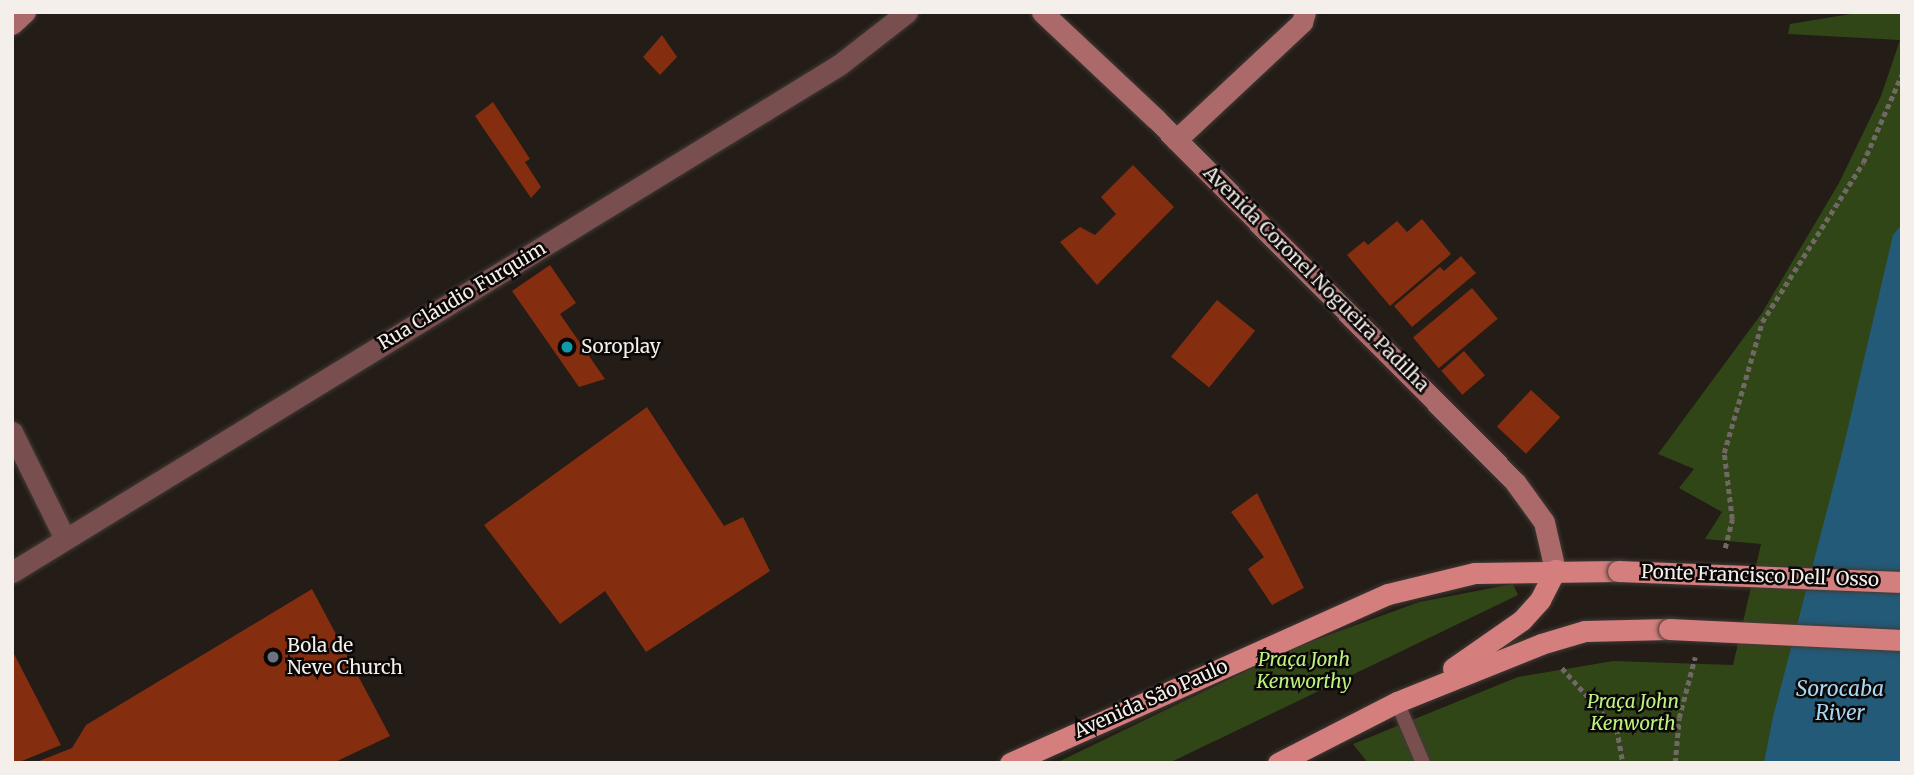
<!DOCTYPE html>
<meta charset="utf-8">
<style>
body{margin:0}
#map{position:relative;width:1914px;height:775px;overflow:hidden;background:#231c17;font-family:Merriweather,serif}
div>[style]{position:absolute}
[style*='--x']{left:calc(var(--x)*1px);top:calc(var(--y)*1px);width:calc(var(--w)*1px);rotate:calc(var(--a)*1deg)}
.green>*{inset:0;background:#314617}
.water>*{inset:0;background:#235a78}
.building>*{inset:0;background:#852d0f;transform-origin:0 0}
.path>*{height:4.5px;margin-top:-2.25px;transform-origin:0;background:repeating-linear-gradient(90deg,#6f6864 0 5px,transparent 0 8.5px)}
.roads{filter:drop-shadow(0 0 2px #403a35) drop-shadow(0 0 2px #403a35)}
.lane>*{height:14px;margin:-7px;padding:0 7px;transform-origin:7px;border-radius:7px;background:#784f4e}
.street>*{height:21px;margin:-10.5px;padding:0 10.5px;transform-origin:10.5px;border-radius:10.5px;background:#784f4e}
.secondary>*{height:21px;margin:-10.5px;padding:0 10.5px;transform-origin:10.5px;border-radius:10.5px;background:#ac6969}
.primary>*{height:21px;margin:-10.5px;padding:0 10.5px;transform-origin:10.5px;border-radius:10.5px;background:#d47e7d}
.bridges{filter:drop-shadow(0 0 2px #403a35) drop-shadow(0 0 2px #403a35)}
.primary-bridge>*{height:21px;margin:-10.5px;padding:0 10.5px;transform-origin:10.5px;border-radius:10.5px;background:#d47e7d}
.dots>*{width:19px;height:19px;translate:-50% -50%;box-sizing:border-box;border:4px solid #0a0706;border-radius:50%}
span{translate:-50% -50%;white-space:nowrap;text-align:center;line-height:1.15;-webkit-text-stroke:5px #0a0706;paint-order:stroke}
.street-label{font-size:19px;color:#f4efeb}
.poi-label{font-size:19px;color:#f4efeb}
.left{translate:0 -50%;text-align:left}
.park-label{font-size:19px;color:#bdf37f;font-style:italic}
.water-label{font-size:21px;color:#a8d6f3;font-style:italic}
.frame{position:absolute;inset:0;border:14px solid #f4efeb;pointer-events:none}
</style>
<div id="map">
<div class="green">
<div style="clip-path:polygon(1863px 12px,1900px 12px,1902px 21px,1902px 763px,1368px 763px,1353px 744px,1518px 677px,1613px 661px,1733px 665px,1761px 544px,1705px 539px,1722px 512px,1679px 488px,1694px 469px,1658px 454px,1762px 313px,1839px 183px,1881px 96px,1900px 40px,1788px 34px,1790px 24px)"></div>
<div style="clip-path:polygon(1513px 584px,1518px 595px,1169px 763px,1056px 763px,1296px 647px,1419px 602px)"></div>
</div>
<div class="water">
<div style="clip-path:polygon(1902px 224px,1902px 763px,1764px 763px,1773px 717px,1843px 449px,1893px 235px)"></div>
</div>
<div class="building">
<div style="clip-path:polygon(662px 35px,677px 57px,660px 75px,643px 57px)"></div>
<div style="clip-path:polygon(493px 102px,530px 159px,525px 162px,541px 187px,531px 198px,475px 116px)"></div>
<div style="clip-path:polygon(1133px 165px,1174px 207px,1097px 285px,1060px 242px,1080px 227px,1095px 235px,1116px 214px,1101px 197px)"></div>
<div style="clip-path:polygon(1422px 219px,1451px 254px,1390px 306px,1347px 255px,1364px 241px,1368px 245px,1397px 221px,1407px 232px)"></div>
<div style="clip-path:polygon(1461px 256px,1476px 273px,1412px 327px,1394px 306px,1440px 267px,1444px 271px)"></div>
<div style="clip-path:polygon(550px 265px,576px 303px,560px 314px,605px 379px,579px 387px,512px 291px)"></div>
<div style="left:1472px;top:288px;width:40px;height:77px;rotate:50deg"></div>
<div style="left:1217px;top:300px;width:49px;height:73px;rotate:39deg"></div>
<div style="left:1464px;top:351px;width:32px;height:30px;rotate:49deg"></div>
<div style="left:1531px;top:390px;width:40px;height:50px;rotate:43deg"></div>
<div style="clip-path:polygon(647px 407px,724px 526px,743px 517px,770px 571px,646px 652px,605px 591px,560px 624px,484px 525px)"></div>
<div style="clip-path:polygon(1257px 493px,1304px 588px,1272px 605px,1248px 569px,1264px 557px,1231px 512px)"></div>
<div style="clip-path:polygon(312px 589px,390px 736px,333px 763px,34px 763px,72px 748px,86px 725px)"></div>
<div style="clip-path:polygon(12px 650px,61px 745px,17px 763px,12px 763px)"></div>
</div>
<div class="path">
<div style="--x:1725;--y:548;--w:30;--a:-76"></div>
<div style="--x:1732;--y:519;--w:66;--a:-96.9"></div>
<div style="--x:1724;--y:453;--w:136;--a:-73.8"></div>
<div style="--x:1762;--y:322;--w:188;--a:-57.6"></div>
<div style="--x:1863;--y:163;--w:97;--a:-66.3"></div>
<div style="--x:1562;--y:668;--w:82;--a:48"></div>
<div style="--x:1617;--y:729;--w:35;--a:80"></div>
<div style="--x:1675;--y:763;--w:45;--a:-84.9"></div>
<div style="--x:1679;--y:718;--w:63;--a:-75.3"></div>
</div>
<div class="roads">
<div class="lane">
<div style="--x:1397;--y:702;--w:66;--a:66.9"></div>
</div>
<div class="street">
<div style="--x:12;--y:432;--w:119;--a:63.6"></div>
<div style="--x:12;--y:572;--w:970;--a:-31.51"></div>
<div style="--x:839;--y:65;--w:86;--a:-37.9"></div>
</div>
<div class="secondary">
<div style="--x:1042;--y:12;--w:156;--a:43.2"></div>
<div style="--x:1156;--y:119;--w:511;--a:45.32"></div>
<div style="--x:1515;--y:482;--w:49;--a:54.1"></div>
<div style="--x:1544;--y:522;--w:49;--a:77.1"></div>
<div style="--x:12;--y:24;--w:18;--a:-43"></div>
<div style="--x:1176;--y:140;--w:173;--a:-43.1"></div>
<div style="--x:1302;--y:22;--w:10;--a:-73"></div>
</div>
<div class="primary">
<div style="--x:1453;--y:668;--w:84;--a:-34.8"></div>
<div style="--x:1522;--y:620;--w:27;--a:-48"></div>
<div style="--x:1540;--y:600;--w:34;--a:-63"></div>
<div style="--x:1010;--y:763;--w:414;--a:-24.1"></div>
<div style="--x:1388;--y:594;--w:89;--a:-13.6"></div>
<div style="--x:1475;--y:573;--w:143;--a:-0.8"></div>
<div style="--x:1278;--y:763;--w:134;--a:-27.1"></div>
<div style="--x:1397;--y:702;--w:155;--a:-21.9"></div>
<div style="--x:1541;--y:644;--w:46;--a:-16.5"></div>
<div style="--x:1585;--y:631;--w:84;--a:-1.4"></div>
</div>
</div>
<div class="bridges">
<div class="primary-bridge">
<div style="--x:1618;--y:571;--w:284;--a:2.2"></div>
<div style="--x:1669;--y:629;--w:233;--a:2.7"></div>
</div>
</div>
<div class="dots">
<div style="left:567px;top:347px;background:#0f9aa8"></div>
<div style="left:273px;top:657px;background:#6b7280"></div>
</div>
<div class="street-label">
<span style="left:1316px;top:279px;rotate:45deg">Avenida Coronel Nogueira Padilha</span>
<span style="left:462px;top:296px;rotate:-31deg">Rua Cláudio Furquim</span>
<span style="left:1760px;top:576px;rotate:2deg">Ponte Francisco Dell' Osso</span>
<span style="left:1151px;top:699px;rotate:-24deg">Avenida São Paulo</span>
</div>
<div class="poi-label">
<span class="left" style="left:581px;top:347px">Soroplay</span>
<span class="left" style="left:287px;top:657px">Bola de<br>Neve Church</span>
</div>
<div class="park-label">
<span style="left:1304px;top:671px">Praça Jonh<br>Kenworthy</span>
<span style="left:1633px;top:713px">Praça John<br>Kenworth</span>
</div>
<div class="water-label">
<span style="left:1840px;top:701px">Sorocaba<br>River</span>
</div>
<div class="frame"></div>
</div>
